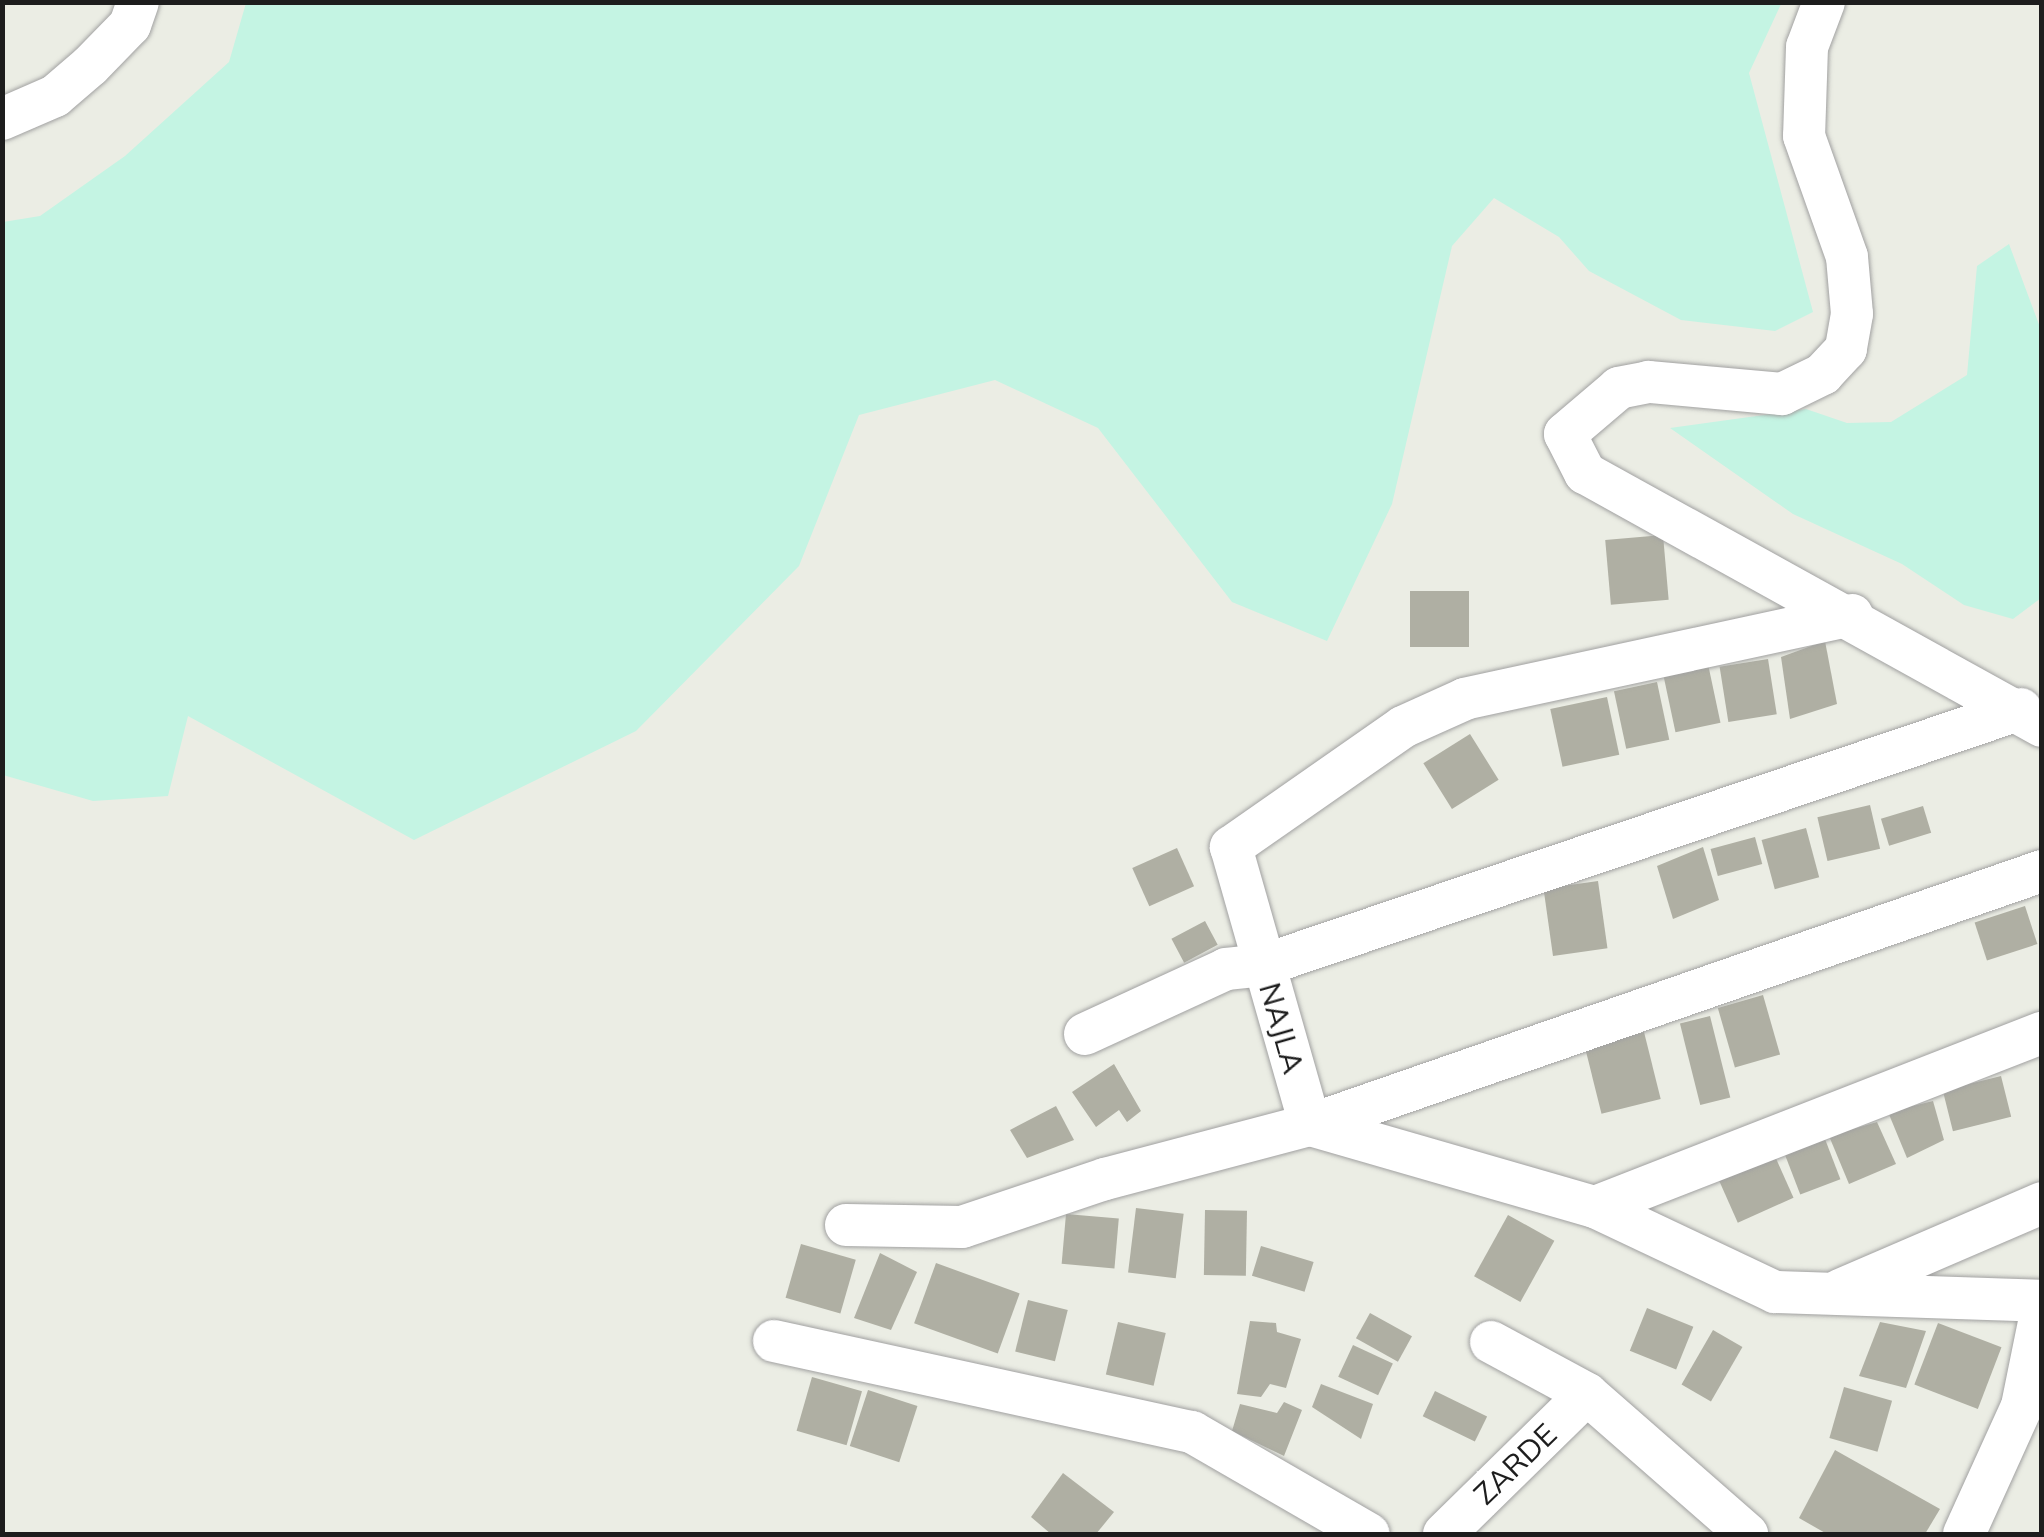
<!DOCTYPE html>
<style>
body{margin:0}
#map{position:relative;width:2044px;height:1537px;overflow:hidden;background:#ebede4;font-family:Mulish,sans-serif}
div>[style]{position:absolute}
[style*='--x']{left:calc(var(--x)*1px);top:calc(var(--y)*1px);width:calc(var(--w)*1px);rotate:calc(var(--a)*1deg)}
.park>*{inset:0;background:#c4f4e3}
.building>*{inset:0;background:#afafa3;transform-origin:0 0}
.roads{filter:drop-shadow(0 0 2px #a1a1a1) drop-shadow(0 0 2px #a1a1a1)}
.minor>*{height:42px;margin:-21px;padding:0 21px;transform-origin:21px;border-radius:21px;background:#fff}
span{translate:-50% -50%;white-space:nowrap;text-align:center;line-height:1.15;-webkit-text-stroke:8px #fff;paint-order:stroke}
.street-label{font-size:30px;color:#1d1d1d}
.frame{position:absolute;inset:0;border:5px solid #1d1d1d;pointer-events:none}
</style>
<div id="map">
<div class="park">
<div style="clip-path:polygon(1782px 2px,1749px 73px,1813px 312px,1775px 331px,1681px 320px,1589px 271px,1559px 237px,1494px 198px,1452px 246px,1392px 504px,1327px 641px,1232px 602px,1098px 428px,995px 380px,859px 415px,799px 566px,636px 731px,414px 840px,188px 716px,168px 796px,93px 801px,3px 775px,3px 222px,40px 216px,125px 156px,229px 62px,246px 3px)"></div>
<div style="clip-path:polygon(2009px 244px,2041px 330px,2041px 598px,2013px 619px,1964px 605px,1902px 564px,1793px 514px,1670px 428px,1806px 409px,1847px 423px,1891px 422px,1967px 375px,1977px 266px)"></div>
</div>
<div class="building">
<div style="left:1663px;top:535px;width:65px;height:58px;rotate:85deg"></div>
<div style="left:1410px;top:591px;width:59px;height:56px"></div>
<div style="clip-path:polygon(1825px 641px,1837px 704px,1790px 719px,1781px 657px)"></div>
<div style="left:1768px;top:659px;width:56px;height:49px;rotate:81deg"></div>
<div style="left:1708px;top:664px;width:60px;height:46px;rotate:78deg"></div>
<div style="left:1657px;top:682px;width:59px;height:44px;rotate:78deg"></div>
<div style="left:1607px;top:697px;width:59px;height:58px;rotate:78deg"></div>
<div style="left:1470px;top:734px;width:54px;height:55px;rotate:58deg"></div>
<div style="left:1870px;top:805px;width:45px;height:54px;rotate:77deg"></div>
<div style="left:1923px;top:806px;width:28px;height:44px;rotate:73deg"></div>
<div style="left:1806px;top:828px;width:51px;height:46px;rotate:75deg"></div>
<div style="left:1755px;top:837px;width:28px;height:46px;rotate:75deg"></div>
<div style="clip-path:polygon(1703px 847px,1719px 900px,1673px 919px,1657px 866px)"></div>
<div style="left:1177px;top:848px;width:42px;height:49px;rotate:66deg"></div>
<div style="left:1598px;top:881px;width:68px;height:55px;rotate:82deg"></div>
<div style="left:2025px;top:906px;width:40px;height:53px;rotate:72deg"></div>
<div style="left:1205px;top:921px;width:27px;height:38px;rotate:62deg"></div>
<div style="left:1763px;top:995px;width:62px;height:47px;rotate:74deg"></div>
<div style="left:1710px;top:1016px;width:84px;height:31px;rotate:76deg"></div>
<div style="left:1644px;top:1032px;width:69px;height:61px;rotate:76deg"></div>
<div style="clip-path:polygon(1114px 1064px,1141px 1111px,1127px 1122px,1119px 1110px,1096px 1127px,1072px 1092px)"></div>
<div style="left:2001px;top:1076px;width:42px;height:60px;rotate:76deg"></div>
<div style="clip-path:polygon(1933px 1101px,1944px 1140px,1907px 1158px,1888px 1112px)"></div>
<div style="clip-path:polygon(1056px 1106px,1074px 1140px,1027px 1158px,1010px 1130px)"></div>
<div style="clip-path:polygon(1877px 1122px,1896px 1164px,1849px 1184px,1829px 1136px)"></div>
<div style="left:1825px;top:1139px;width:43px;height:43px;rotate:69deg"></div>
<div style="left:1774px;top:1154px;width:48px;height:61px;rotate:66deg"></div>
<div style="left:1136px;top:1208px;width:48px;height:65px;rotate:7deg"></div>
<div style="left:1205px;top:1210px;width:42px;height:65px;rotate:1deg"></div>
<div style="left:1066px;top:1214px;width:53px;height:50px;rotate:5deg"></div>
<div style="left:1508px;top:1215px;width:53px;height:70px;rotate:29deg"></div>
<div style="left:801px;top:1244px;width:57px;height:56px;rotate:16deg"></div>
<div style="left:1261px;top:1246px;width:55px;height:31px;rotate:17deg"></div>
<div style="clip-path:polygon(880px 1253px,917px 1272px,891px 1330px,854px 1318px)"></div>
<div style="left:936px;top:1263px;width:89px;height:64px;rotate:20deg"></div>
<div style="left:1028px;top:1300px;width:41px;height:53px;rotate:14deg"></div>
<div style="left:1647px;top:1308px;width:50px;height:46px;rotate:22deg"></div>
<div style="left:1370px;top:1313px;width:48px;height:29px;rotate:29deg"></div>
<div style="clip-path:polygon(1250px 1321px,1276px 1323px,1277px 1332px,1301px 1339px,1286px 1388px,1270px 1384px,1261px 1397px,1237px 1394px)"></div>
<div style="left:1118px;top:1322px;width:49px;height:54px;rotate:13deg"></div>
<div style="clip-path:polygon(1880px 1322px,1926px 1331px,1906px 1388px,1859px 1376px)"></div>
<div style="left:1938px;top:1323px;width:68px;height:66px;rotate:21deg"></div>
<div style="left:1713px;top:1330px;width:34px;height:63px;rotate:30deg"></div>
<div style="left:1353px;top:1345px;width:44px;height:35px;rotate:25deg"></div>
<div style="left:812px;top:1377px;width:52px;height:56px;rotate:16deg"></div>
<div style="clip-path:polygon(1321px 1384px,1373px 1404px,1361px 1439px,1312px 1407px)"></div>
<div style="left:1844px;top:1387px;width:50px;height:53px;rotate:16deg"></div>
<div style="left:868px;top:1390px;width:52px;height:59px;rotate:18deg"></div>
<div style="left:1435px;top:1391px;width:58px;height:28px;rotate:26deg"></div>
<div style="clip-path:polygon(1284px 1402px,1302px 1410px,1284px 1456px,1232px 1431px,1240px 1404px,1277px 1413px)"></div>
<div style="clip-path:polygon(1835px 1450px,1940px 1509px,1925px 1534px,1827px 1534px,1799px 1518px)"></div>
<div style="clip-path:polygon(1063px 1473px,1114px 1512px,1096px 1534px,1051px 1534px,1031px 1517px)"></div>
</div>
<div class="roads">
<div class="minor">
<div style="--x:1824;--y:2;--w:48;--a:110.7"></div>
<div style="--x:1807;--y:47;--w:89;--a:91.9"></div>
<div style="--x:1804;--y:136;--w:128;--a:70.4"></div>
<div style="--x:1847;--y:257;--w:57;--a:85"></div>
<div style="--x:1852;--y:314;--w:36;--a:100"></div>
<div style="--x:1846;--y:349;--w:34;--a:133"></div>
<div style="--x:1823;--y:374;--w:46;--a:154"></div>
<div style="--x:1782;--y:394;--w:134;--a:-174.8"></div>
<div style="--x:1649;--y:382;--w:31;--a:169"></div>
<div style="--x:1619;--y:388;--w:71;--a:139.6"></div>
<div style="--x:1565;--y:434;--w:44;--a:62.9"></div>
<div style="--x:1585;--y:473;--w:522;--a:28.97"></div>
<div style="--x:2;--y:119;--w:58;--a:-23.5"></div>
<div style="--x:55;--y:96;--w:46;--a:-40.6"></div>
<div style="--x:90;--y:66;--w:57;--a:-45.7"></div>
<div style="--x:130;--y:25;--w:24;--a:-71"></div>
<div style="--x:1852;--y:615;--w:396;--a:167.8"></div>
<div style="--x:1465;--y:699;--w:68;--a:155.7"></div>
<div style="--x:1403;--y:727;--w:210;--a:145.1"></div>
<div style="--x:1231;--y:847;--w:289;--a:74.1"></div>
<div style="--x:1310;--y:1125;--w:297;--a:16.1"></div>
<div style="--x:1595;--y:1207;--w:199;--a:25.3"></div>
<div style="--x:1775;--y:1292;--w:267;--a:1.9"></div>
<div style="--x:1085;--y:1034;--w:155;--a:-24.7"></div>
<div style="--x:1226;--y:969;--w:38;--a:-6"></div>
<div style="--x:1264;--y:965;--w:799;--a:-18.68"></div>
<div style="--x:1595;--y:1207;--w:480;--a:-21.3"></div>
<div style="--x:846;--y:1225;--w:116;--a:1"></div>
<div style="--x:962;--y:1227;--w:151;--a:-18.6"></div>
<div style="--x:1105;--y:1179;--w:212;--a:-14.8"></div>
<div style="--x:1310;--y:1125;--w:775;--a:-19.14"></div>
<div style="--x:1840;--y:1290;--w:220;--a:-23.3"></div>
<div style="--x:774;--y:1341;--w:428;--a:12.3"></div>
<div style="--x:1192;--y:1432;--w:204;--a:30"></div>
<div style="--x:1491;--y:1342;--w:109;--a:28.4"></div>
<div style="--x:1587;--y:1394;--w:213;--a:41.2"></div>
<div style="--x:1444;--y:1534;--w:200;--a:-44.4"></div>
<div style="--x:1964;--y:1534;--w:141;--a:-65.6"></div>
<div style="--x:2022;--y:1406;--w:100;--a:-78.5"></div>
</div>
</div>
<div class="street-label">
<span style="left:1282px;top:1028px;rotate:74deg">NAJLA</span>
<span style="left:1515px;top:1464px;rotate:-44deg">ZARDE</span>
</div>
<div class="frame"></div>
</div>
